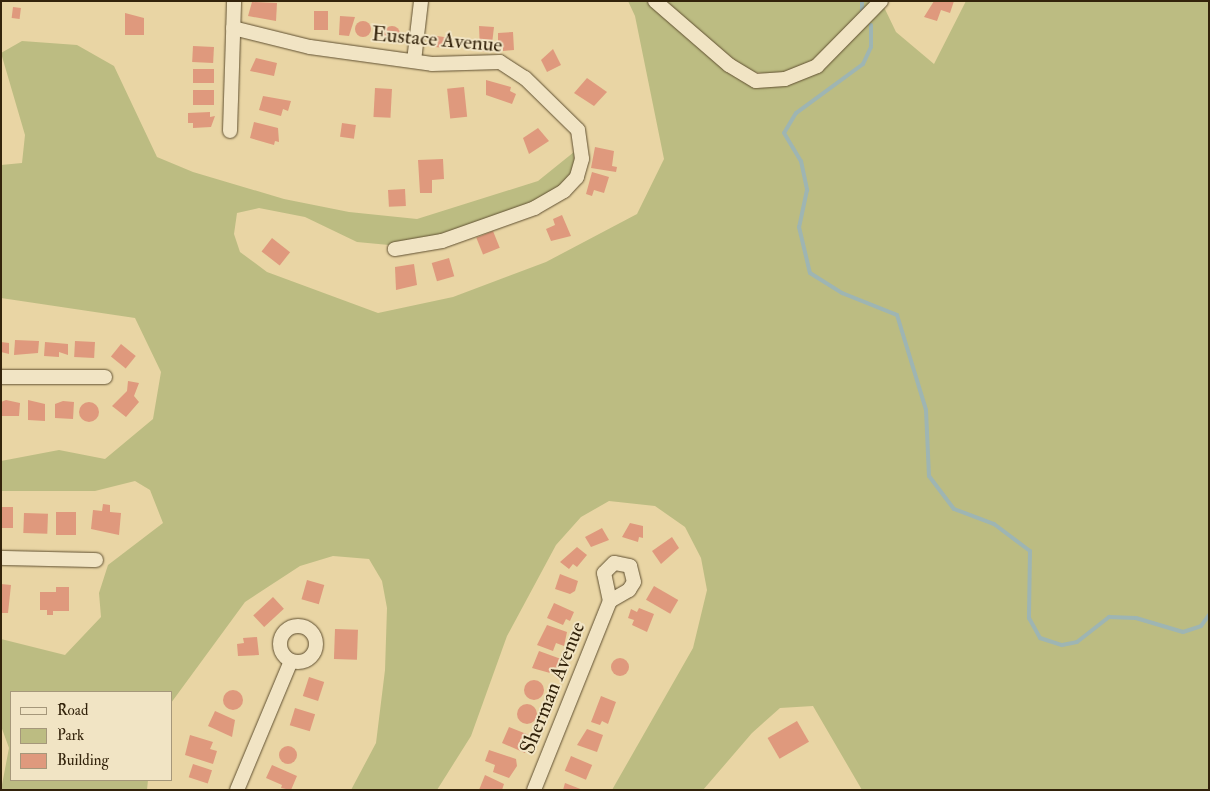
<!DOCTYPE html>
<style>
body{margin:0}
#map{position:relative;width:1210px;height:791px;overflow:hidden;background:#e9d5a4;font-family:"IM FELL Double Pica",serif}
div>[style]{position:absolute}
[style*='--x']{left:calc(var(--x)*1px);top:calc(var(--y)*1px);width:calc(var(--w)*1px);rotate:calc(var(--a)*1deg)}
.green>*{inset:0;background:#bcbc82}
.stream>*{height:4px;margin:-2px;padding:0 2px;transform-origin:2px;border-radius:2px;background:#9eb5b3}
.building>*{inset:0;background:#df997d;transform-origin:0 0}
.round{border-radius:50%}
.roads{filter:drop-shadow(0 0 1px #605031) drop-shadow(0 0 1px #605031)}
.minor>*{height:14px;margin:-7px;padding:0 7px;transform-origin:7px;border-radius:7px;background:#f1e4c4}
.minor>.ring{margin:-7px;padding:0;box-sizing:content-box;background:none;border:14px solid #f1e4c4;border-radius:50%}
span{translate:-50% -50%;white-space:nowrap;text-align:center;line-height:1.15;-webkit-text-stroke:4px #f1e4c4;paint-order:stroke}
.street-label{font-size:21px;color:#33230b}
.frame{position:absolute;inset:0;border:2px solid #33230b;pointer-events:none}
.legend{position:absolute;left:10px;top:691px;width:162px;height:90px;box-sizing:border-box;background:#f1e4c4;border:1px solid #a5977a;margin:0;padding:6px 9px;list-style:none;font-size:15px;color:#33230b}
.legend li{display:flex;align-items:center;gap:10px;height:25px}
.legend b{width:25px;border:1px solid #a5977a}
</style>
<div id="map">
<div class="green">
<div style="clip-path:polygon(628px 1px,649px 1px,731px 73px,786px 84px,825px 68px,883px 5px,896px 32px,934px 64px,966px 1px,1209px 1px,1209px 790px,862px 790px,813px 706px,780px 708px,752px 733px,703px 790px,612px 790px,693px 648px,707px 590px,701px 558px,685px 527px,655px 506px,609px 501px,581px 517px,556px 545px,507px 636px,471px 736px,437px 790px,351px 790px,376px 743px,385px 670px,387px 608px,382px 581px,369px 559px,333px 556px,300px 566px,245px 602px,171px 703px,171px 692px,11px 692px,11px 780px,148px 780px,147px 790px,1px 790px,9px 748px,1px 726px,1px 639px,65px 655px,101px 617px,99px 593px,108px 565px,163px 523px,150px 490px,135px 481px,95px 491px,1px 491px,1px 461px,59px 450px,105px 459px,153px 419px,161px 372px,135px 318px,1px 298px,1px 165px,22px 163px,25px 135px,1px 53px,22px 41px,77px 45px,114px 66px,157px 157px,193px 172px,284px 199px,349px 212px,417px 219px,538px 181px,574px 152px,574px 168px,564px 184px,527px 206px,430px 240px,389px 245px,357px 242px,305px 217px,259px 208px,237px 213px,234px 234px,240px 252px,267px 272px,378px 313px,453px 297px,546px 262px,637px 214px,664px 159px,635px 16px)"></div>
<div style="clip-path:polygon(664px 1px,879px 1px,809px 64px,780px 75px,754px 72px,739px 64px)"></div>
</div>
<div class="stream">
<div style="--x:862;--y:10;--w:9;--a:-90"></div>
<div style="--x:871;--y:25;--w:22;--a:90"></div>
<div style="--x:871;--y:47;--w:19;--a:115"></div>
<div style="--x:863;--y:64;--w:83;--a:143.8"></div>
<div style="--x:796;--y:113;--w:23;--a:121"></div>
<div style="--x:784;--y:133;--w:33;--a:59"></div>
<div style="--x:801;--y:161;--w:30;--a:78"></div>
<div style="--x:807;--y:190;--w:38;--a:102"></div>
<div style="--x:799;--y:227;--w:47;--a:76.6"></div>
<div style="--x:810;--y:273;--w:38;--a:32"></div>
<div style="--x:842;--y:293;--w:59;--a:21.8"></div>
<div style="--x:897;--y:315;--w:99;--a:73"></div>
<div style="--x:926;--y:410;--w:66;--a:87.4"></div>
<div style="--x:929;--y:476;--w:41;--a:52.9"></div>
<div style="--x:954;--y:509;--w:43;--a:20.6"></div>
<div style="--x:994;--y:524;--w:45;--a:36.9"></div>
<div style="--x:1030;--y:551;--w:67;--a:90.9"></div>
<div style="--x:1029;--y:618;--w:23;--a:61"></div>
<div style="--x:1040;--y:638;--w:23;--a:18"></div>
<div style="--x:1062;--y:645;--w:15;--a:-11"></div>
<div style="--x:1077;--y:642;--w:41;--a:-38"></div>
<div style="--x:1109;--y:617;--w:27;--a:2"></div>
<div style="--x:1136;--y:618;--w:49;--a:16.6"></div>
<div style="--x:1183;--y:632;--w:19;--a:-18"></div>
<div style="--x:1201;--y:626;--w:14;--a:-54"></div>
</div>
<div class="building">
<div style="clip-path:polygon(934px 1px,954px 1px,950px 13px,941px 10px,937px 21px,924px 17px)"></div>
<div style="clip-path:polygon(252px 2px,277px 3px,276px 21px,248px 16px)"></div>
<div style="left:13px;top:7px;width:8px;height:11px;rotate:7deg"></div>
<div style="left:314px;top:11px;width:14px;height:19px"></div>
<div style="clip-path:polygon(125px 13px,144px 18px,144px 35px,125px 35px)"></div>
<div style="clip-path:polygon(340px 16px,355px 17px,349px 36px,339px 35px)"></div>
<div class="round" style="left:355px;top:21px;width:16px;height:16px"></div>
<div class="round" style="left:384px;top:26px;width:16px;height:16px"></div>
<div style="clip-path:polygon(479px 26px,494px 27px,491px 52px,480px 51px)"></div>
<div style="clip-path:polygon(513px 32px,514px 50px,503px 51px,503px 45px,498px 45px,498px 33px)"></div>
<div style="left:437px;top:36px;width:14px;height:11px;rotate:8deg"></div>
<div style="left:193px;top:46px;width:21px;height:16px;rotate:3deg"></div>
<div style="clip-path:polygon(553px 49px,561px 65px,547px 72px,541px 60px)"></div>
<div style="clip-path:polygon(256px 58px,277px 63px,274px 76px,250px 71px)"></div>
<div style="left:193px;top:69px;width:21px;height:14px"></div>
<div style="clip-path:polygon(587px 78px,607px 92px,594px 106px,574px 93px)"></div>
<div style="clip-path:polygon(486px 80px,511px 87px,510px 91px,516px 94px,512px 104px,486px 95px)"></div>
<div style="left:464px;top:87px;width:30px;height:17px;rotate:84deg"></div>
<div style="left:375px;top:88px;width:17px;height:29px;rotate:3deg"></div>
<div style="left:193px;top:90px;width:21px;height:15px"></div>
<div style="clip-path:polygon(263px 96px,291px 101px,288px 111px,283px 109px,281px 116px,259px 110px)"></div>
<div style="clip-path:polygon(210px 112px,210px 117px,215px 116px,211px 127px,193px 128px,193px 123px,188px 123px,188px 113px)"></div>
<div style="clip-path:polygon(254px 122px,278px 128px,279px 142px,275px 141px,274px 145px,250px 138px)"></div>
<div style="left:342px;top:123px;width:14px;height:14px;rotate:8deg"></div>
<div style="clip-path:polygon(538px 128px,549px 141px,529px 154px,523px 138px)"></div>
<div style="clip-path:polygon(595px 147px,614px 151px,612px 166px,617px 167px,616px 172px,591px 168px)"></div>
<div style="clip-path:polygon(443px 159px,444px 179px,432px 180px,432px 193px,420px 193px,418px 160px)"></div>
<div style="clip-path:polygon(592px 172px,609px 177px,604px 193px,594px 190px,592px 196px,586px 194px)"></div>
<div style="left:405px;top:189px;width:17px;height:17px;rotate:87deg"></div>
<div style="clip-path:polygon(562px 215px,571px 236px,551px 241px,546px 229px,555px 225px,553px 219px)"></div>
<div style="left:493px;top:231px;width:18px;height:18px;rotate:68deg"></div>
<div style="left:272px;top:238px;width:23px;height:17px;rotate:38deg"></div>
<div style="left:449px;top:258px;width:19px;height:18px;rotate:74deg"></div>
<div style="clip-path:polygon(414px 264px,417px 285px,396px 290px,395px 267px)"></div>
<div style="clip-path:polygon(15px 340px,39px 341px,38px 353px,14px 355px)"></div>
<div style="left:75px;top:341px;width:20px;height:16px;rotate:3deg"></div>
<div style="clip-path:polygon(1px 342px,9px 343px,9px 354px,1px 352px)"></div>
<div style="clip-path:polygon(45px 342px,68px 344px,68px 355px,59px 352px,59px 357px,44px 356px)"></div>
<div style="left:121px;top:344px;width:19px;height:16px;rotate:39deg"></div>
<div style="clip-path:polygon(128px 381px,139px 383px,134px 396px,139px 402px,126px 417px,112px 406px,127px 391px)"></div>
<div style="clip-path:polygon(6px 400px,20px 403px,19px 416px,1px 416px,1px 402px)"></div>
<div style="clip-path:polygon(28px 400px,45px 404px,45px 421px,28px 420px)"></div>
<div style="clip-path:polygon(63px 401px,74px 402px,73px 419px,55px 418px,55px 404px)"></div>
<div class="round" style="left:79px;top:402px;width:20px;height:20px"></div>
<div style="clip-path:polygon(103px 504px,110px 505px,110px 512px,121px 513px,119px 535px,91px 529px,93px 510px,102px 511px)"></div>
<div style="left:1px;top:507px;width:12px;height:21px"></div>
<div style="left:56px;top:512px;width:20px;height:23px"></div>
<div style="left:24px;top:513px;width:24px;height:20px;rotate:2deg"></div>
<div style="clip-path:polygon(630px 523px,643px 526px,643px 538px,639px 537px,638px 542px,622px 537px)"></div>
<div style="clip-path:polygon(602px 528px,609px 540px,591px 547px,585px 537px)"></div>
<div style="clip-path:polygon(672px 537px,679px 548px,661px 564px,652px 551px)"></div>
<div style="clip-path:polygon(577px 547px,587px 555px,577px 567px,573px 564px,569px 569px,560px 562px)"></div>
<div style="clip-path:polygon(560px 574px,578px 581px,575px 591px,570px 594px,555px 589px)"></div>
<div style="left:307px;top:580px;width:18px;height:20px;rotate:16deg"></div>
<div style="clip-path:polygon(1px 584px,11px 585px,8px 613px,1px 613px)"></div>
<div style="left:654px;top:586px;width:28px;height:16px;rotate:30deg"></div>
<div style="clip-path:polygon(56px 587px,69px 587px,69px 611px,53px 611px,53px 615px,47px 615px,47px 610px,40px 610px,40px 592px,56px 592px)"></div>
<div style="left:273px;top:597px;width:16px;height:27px;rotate:47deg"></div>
<div style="clip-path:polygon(554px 603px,574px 612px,570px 621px,566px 619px,563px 625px,547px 618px)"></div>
<div style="clip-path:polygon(639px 608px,654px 614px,647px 632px,632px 625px,634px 620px,628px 618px,631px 609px,637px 612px)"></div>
<div style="clip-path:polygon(547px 625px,567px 632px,564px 646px,556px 643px,553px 651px,537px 645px)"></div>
<div style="left:335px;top:629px;width:23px;height:30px;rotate:2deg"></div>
<div style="clip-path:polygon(257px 637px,259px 655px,238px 656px,237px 644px,244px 643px,243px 638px)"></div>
<div style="clip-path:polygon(539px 651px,561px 659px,557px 669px,553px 667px,550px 673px,532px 668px)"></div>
<div class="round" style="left:611px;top:658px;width:18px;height:18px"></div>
<div style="left:309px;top:677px;width:16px;height:20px;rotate:18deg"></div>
<div class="round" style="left:524px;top:680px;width:20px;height:20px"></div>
<div class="round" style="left:223px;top:690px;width:20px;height:20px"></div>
<div style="clip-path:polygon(601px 696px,616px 702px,608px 724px,602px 721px,600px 725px,591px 722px)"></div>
<div class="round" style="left:517px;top:704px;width:20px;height:20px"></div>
<div style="left:295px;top:708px;width:21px;height:18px;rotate:17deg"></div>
<div style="clip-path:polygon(215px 711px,235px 720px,232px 737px,208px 726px)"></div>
<div style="left:797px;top:721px;width:24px;height:34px;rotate:60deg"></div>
<div style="clip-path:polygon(509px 727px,529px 735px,525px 753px,502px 743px)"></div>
<div style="clip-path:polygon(587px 729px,603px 735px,597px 752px,577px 745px)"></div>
<div style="clip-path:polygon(190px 735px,213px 742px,210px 749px,217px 751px,213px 764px,185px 755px)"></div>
<div class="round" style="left:279px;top:746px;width:18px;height:18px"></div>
<div style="clip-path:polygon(489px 750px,516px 759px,517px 766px,509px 778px,493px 772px,495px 765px,485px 761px)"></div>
<div style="left:571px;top:756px;width:23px;height:16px;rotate:23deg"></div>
<div style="left:193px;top:764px;width:20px;height:14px;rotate:18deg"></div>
<div style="clip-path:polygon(272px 765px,297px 776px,291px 790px,281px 788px,282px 785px,266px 778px)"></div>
<div style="clip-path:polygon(485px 775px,504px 784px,502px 790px,479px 790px)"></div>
<div style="clip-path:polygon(565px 783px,583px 790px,563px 790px)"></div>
</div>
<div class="roads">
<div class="minor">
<div style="--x:655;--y:1;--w:98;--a:40.9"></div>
<div style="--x:729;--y:65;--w:31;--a:31"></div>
<div style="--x:756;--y:81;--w:29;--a:-4"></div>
<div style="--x:785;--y:79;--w:35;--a:-22"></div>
<div style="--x:817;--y:66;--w:91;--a:-45.4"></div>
<div style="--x:233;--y:28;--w:79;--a:13.9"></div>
<div style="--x:310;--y:47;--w:123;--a:7.9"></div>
<div style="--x:432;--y:64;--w:68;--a:-1.7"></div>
<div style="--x:500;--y:62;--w:30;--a:33"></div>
<div style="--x:525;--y:78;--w:74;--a:44.5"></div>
<div style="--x:578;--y:130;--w:29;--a:82"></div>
<div style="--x:582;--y:159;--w:19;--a:106"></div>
<div style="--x:577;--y:177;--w:19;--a:133"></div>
<div style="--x:564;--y:191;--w:34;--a:150"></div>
<div style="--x:535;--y:208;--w:99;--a:160.5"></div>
<div style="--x:442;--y:241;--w:48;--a:170.3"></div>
<div style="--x:414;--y:61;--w:60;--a:-83.3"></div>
<div style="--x:230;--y:131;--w:130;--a:-88.2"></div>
<div style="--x:1;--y:377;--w:104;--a:0"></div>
<div style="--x:1;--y:558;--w:95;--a:1.2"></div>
<div class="ring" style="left:280px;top:626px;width:22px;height:22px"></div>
<div style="--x:237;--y:790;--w:140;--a:-67.3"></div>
<div style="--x:534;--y:790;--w:204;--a:-68.1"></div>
<div style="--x:610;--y:601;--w:22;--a:-30"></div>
<div style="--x:629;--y:590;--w:9;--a:-58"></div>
<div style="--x:634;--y:582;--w:16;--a:-104"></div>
<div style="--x:630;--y:566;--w:16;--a:-169"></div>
<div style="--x:614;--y:563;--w:14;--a:135"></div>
<div style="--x:604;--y:573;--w:29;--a:78"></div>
</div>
</div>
<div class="street-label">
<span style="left:437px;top:40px;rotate:5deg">Eustace Avenue</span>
<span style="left:553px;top:688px;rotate:-68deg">Sherman Avenue</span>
</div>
<div class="frame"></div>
<ul class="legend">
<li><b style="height:6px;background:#f1e4c4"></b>Road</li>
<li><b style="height:14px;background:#bcbc82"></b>Park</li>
<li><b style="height:14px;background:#df997d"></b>Building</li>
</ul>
</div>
